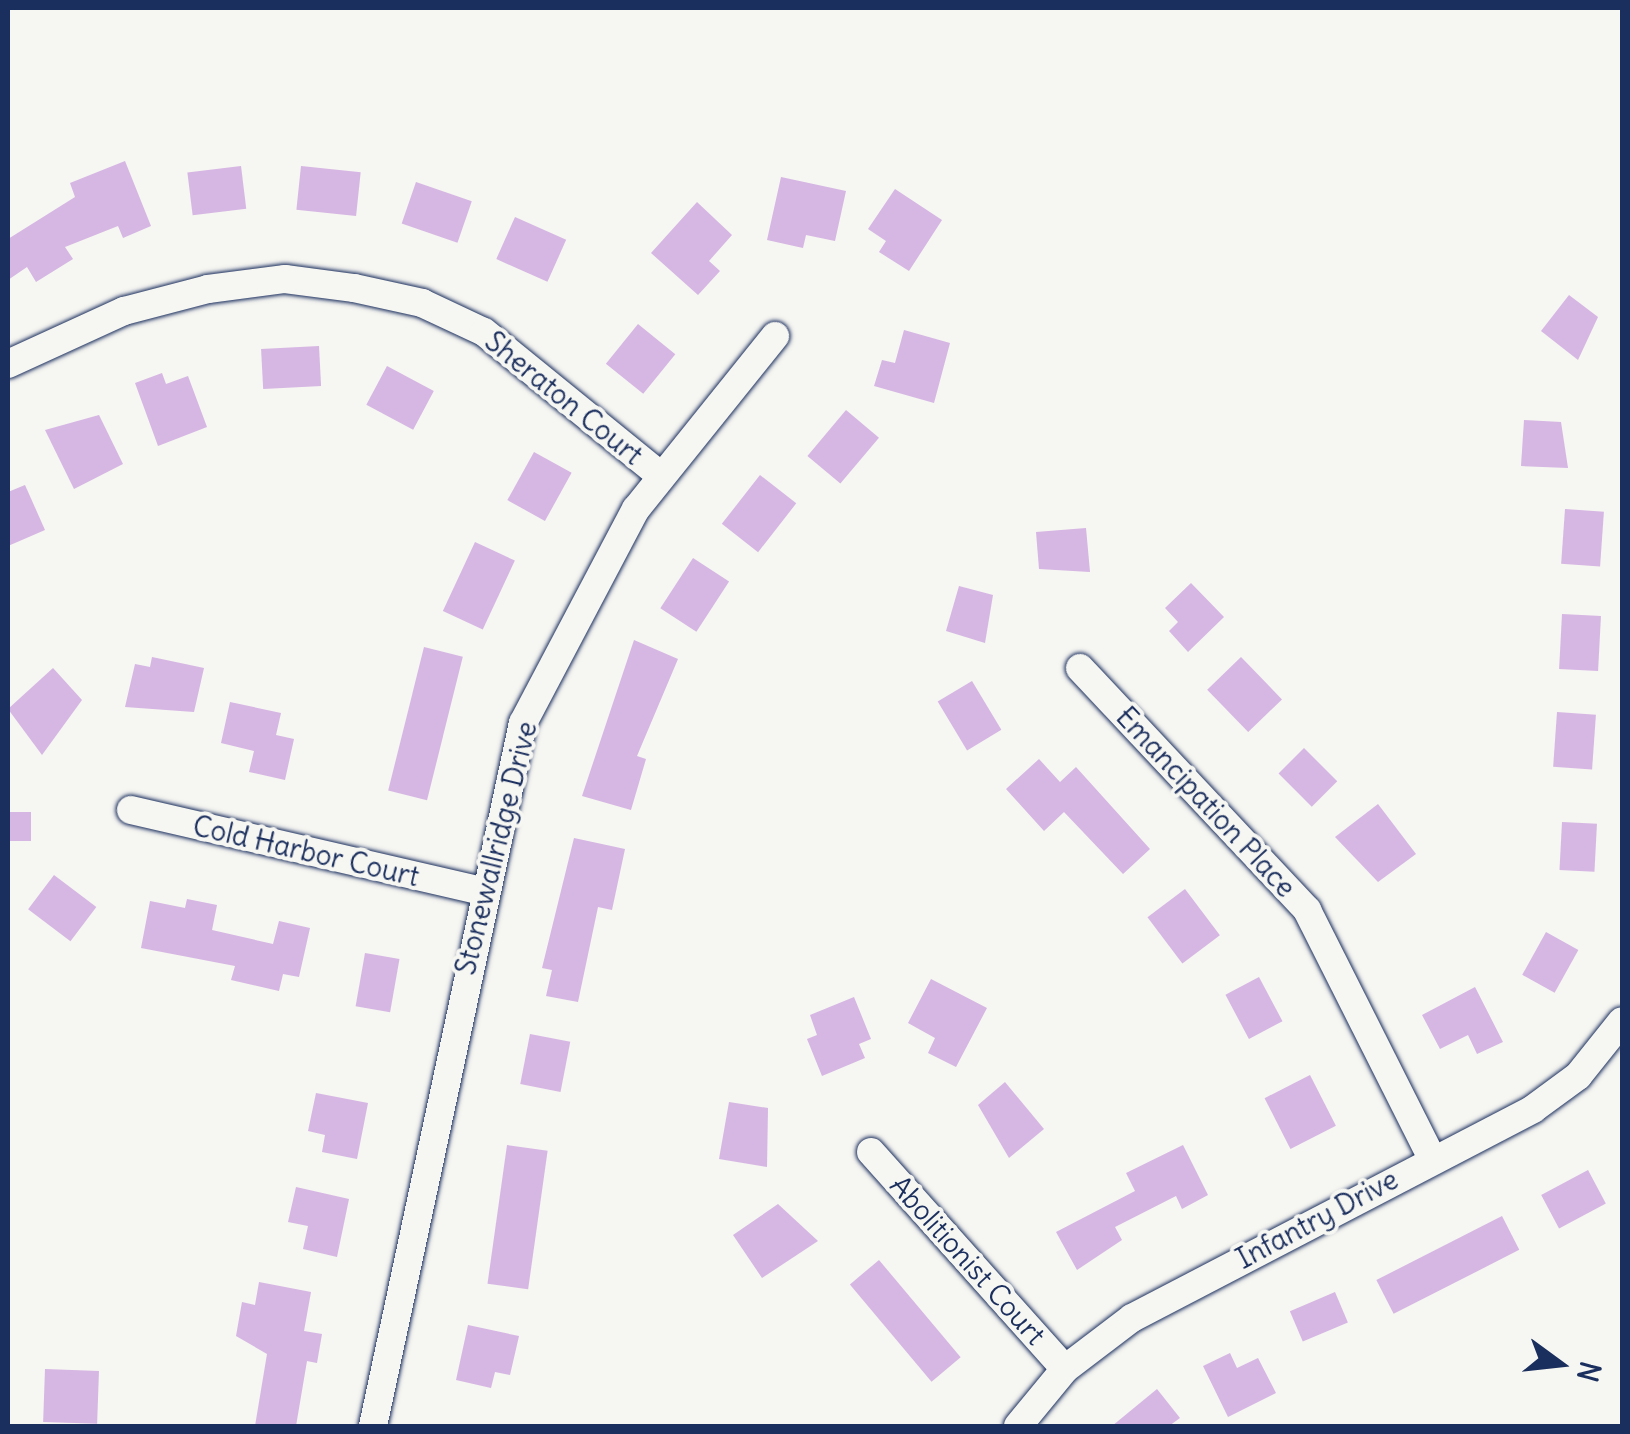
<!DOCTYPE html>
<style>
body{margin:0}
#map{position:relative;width:1630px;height:1434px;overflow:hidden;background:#f6f6f2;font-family:Delius,sans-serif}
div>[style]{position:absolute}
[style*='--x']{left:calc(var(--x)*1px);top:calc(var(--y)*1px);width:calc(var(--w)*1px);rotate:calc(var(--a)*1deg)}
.building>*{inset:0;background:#d6b6e3;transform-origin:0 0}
.roads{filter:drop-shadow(0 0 2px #1b2f5e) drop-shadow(0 0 2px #1b2f5e)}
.minor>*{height:28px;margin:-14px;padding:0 14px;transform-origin:14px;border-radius:14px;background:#f6f6f2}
span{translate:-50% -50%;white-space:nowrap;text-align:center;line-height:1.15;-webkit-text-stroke:8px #f6f6f2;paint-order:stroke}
.street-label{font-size:28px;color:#1b2f5e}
.frame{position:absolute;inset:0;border:10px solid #1b2f5e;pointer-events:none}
.north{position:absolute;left:1510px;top:1314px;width:100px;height:100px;-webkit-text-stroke:8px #f6f6f2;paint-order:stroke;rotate:105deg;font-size:28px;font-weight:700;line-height:40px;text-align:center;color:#1b2f5e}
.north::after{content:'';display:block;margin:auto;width:35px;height:45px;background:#1b2f5e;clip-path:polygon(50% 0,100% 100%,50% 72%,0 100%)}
</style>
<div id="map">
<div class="building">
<div style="clip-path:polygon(125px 161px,151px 226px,123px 238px,118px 226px,65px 247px,73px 259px,36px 282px,27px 267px,8px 280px,8px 239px,75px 197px,70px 183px)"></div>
<div style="left:241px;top:166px;width:43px;height:54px;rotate:83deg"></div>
<div style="left:301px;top:166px;width:60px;height:44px;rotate:6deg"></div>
<div style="clip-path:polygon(781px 177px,846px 191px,835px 241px,806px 235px,803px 248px,767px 240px)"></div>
<div style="left:416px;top:182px;width:59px;height:44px;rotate:19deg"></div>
<div style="clip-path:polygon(895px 189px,942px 220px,909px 271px,879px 252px,886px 241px,868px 229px)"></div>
<div style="clip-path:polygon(697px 202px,732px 235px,709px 261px,720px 271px,698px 295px,651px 253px)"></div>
<div style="left:515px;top:217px;width:56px;height:46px;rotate:24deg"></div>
<div style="clip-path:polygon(1569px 295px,1598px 317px,1578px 360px,1541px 331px)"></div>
<div style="left:638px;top:324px;width:48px;height:51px;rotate:39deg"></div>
<div style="clip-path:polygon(904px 330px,950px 343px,934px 403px,874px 386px,882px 360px,895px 363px)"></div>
<div style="left:319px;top:346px;width:40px;height:58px;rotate:87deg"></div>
<div style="left:387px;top:366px;width:53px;height:44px;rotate:28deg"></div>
<div style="clip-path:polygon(162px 373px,166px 384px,188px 376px,207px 427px,158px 446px,135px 383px)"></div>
<div style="left:846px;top:410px;width:43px;height:60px;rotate:40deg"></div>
<div style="clip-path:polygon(99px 415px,123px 464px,74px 489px,45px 430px)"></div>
<div style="clip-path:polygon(1524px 420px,1561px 422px,1568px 468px,1521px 466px)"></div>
<div style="left:534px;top:452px;width:43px;height:55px;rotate:29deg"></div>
<div style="left:760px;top:475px;width:46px;height:62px;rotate:38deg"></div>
<div style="clip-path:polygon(25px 485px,45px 530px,8px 546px,8px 492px)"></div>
<div style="left:1565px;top:509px;width:39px;height:55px;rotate:4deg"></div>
<div style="clip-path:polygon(1086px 528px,1090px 572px,1039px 569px,1036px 532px)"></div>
<div style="left:475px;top:542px;width:44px;height:76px;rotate:25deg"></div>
<div style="left:693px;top:558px;width:43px;height:60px;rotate:33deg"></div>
<div style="clip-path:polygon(1191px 583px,1224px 617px,1188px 652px,1169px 631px,1178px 622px,1165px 608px)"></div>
<div style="clip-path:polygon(959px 586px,993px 595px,985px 643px,946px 631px)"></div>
<div style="left:1562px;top:614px;width:39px;height:55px;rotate:3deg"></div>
<div style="clip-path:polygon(634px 640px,678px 659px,637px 756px,646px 759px,631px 810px,582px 796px)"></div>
<div style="left:424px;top:647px;width:40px;height:148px;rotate:14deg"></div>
<div style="clip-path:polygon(152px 657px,204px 668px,194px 712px,125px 707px,135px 664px,150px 667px)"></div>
<div style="left:1241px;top:657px;width:59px;height:47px;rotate:46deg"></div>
<div style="clip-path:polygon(53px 668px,82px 700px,42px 755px,8px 709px)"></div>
<div style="left:972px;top:681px;width:57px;height:40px;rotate:59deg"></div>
<div style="clip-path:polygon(230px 702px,281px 713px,276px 735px,294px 739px,285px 780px,249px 772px,254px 751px,221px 743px)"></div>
<div style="left:1557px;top:712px;width:39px;height:55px;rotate:4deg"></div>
<div style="left:1304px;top:748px;width:47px;height:36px;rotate:45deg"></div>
<div style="clip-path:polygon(1039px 759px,1060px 782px,1076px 767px,1150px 849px,1123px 874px,1064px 812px,1044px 831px,1006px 789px)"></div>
<div style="clip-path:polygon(1378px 804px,1416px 854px,1378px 882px,1335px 837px)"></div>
<div style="left:8px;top:812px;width:23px;height:29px"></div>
<div style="left:1562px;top:822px;width:35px;height:48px;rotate:3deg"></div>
<div style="clip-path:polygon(574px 838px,625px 849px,612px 910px,598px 907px,578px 1002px,546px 996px,552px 970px,542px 968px)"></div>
<div style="left:54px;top:875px;width:53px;height:43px;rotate:37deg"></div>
<div style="left:1185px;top:889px;width:58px;height:47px;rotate:53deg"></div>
<div style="clip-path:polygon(187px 899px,217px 905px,212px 930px,273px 944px,279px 921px,310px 928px,299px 977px,283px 974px,279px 991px,231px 980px,235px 966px,141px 948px,150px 901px,185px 908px)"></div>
<div style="left:1546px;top:932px;width:37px;height:49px;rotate:29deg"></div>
<div style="left:365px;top:953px;width:35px;height:54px;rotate:10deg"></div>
<div style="left:1259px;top:977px;width:50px;height:38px;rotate:62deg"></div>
<div style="clip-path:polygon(931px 979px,987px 1008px,956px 1067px,928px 1053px,935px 1038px,908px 1023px)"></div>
<div style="clip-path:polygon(1475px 987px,1503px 1042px,1477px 1054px,1468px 1035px,1440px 1049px,1422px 1015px)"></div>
<div style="clip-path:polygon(854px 997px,871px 1039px,859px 1044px,865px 1058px,822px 1076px,807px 1039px,817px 1035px,810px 1015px)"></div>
<div style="left:530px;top:1034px;width:41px;height:51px;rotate:11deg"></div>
<div style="left:1310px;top:1075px;width:57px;height:51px;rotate:63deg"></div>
<div style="clip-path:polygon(1005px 1082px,1044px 1129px,1009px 1158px,978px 1105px)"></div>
<div style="clip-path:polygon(316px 1093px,368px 1103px,357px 1159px,322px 1152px,325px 1135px,308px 1131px)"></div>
<div style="clip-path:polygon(729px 1102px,768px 1108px,767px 1167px,719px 1159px)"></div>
<div style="left:507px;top:1145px;width:41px;height:140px;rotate:8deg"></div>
<div style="clip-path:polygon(1183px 1145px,1208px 1195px,1182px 1209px,1176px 1196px,1115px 1227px,1122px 1240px,1077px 1270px,1056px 1232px,1135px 1191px,1126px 1173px)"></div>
<div style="left:1588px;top:1170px;width:38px;height:53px;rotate:62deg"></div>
<div style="clip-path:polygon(296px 1187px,349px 1199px,337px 1257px,303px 1249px,308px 1226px,288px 1222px)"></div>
<div style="clip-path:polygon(778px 1204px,818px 1241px,762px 1278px,733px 1235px)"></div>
<div style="left:1502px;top:1216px;width:38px;height:141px;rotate:63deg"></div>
<div style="left:879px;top:1260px;width:127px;height:38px;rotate:50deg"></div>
<div style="clip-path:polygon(259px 1282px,311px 1292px,304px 1331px,322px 1334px,317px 1363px,307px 1361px,296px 1426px,255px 1426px,267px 1354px,236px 1336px,242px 1302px,255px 1305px)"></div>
<div style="left:1335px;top:1292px;width:33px;height:49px;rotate:67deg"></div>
<div style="clip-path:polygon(468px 1325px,519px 1336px,510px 1375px,495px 1372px,491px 1388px,456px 1380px)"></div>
<div style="clip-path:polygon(1230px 1353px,1237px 1368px,1258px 1358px,1276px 1393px,1228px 1417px,1203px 1366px)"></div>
<div style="left:45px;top:1369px;width:54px;height:53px;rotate:2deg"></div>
<div style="clip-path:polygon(1157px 1389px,1180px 1418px,1169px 1426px,1112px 1426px)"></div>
</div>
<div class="roads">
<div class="minor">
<div style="--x:8;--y:364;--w:128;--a:-24.6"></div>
<div style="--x:124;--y:311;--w:87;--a:-14.7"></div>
<div style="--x:208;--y:289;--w:78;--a:-7.4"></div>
<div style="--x:285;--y:279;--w:70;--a:7.4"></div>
<div style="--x:354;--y:288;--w:70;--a:12.4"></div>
<div style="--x:422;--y:303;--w:68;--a:25.1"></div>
<div style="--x:484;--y:332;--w:228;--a:39.1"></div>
<div style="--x:1080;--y:668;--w:332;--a:46.8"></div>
<div style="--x:1307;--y:910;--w:276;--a:63.3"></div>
<div style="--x:131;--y:810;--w:359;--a:13"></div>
<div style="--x:871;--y:1152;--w:291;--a:48.2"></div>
<div style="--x:373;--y:1426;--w:719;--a:-77.96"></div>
<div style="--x:523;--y:723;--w:242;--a:-62.2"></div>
<div style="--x:636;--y:509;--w:222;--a:-51.2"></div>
<div style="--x:1018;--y:1426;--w:74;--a:-50.5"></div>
<div style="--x:1065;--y:1369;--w:84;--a:-37.3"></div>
<div style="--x:1132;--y:1318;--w:452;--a:-27.5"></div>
<div style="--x:1533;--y:1109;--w:56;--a:-36.3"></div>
<div style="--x:1578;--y:1076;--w:70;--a:-51.3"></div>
</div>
</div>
<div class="street-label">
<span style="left:564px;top:398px;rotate:39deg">Sheraton Court</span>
<span style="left:1206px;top:802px;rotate:47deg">Emancipation Place</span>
<span style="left:496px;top:848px;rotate:-76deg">Stonewallridge Drive</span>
<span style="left:306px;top:851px;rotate:13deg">Cold Harbor Court</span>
<span style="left:1317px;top:1219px;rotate:-28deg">Infantry Drive</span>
<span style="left:968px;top:1260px;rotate:48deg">Abolitionist Court</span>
</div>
<div class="frame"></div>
<div class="north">N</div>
</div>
